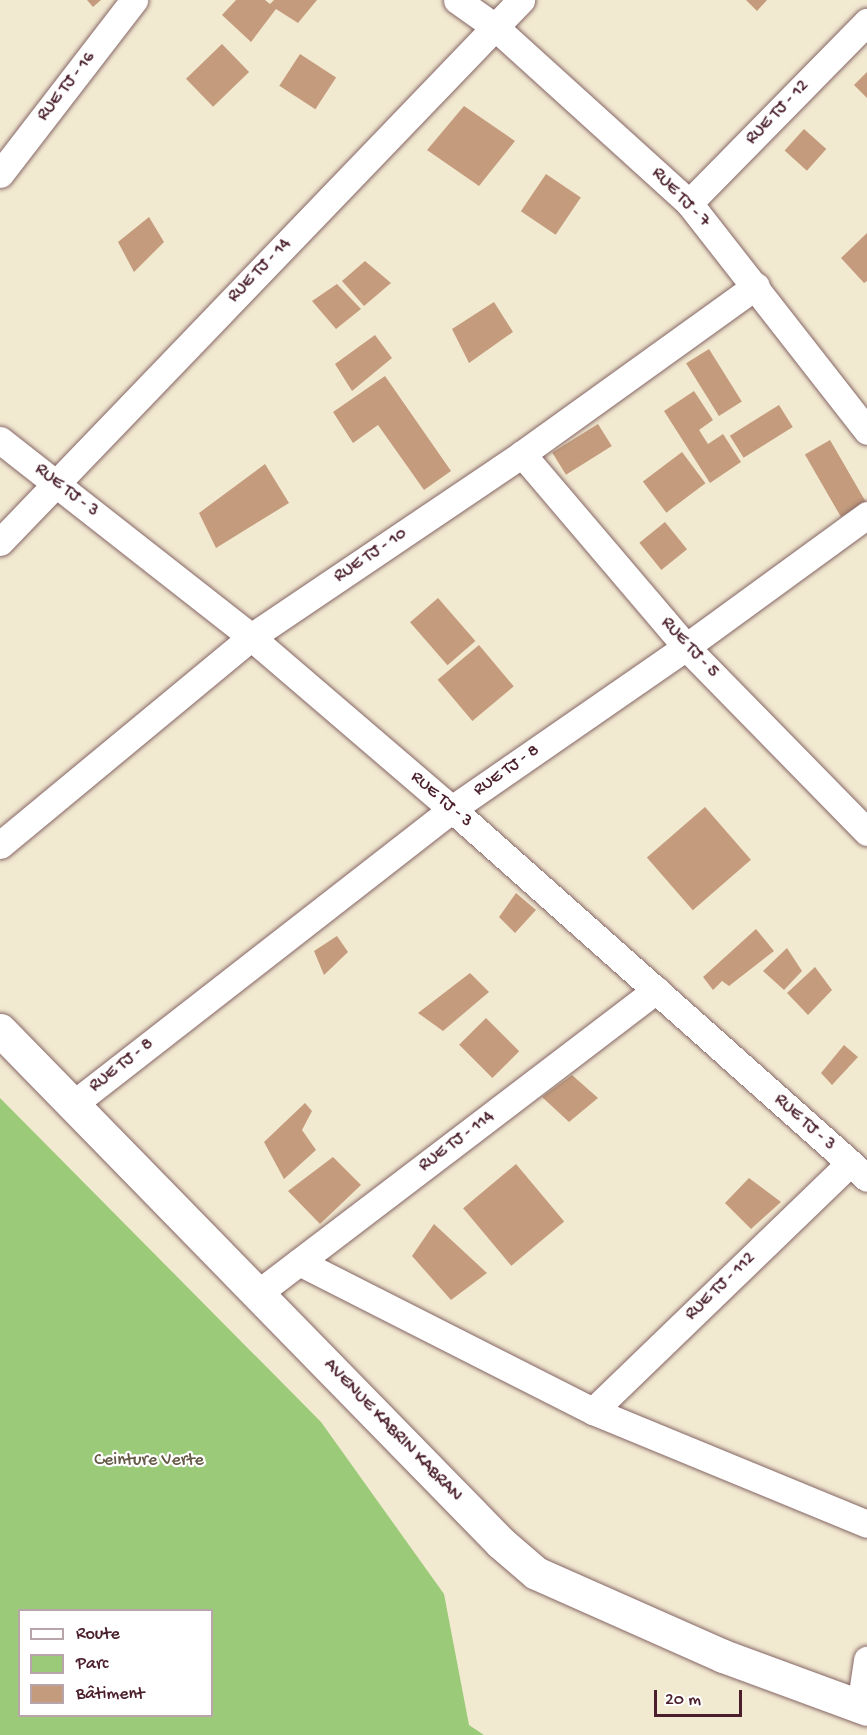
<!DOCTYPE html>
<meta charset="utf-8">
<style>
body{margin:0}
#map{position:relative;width:867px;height:1735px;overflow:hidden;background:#f2e9d1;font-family:"Gochi Hand",sans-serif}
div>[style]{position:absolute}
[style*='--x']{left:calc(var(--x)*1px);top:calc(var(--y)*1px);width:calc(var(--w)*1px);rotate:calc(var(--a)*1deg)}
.green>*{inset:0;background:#9bca79}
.building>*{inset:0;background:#c49c7d;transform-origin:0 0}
.roads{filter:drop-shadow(0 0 2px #856665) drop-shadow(0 0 2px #856665)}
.street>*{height:27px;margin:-13.5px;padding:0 13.5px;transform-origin:13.5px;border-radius:13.5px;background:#fff}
.secondary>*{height:33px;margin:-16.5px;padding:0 16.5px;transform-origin:16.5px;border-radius:16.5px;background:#fff}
span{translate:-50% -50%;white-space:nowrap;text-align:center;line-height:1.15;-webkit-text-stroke:4.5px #fff;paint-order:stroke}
.street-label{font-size:18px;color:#4a1f2b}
.park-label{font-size:18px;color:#665b46}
.legend{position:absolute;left:18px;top:1609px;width:195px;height:108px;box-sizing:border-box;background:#fff;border:2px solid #b7a5aa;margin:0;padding:8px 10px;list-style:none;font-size:18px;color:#4a1f2b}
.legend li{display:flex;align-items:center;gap:12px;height:30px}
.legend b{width:30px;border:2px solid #b7a5aa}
.scale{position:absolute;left:654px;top:1690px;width:88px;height:27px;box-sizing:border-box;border:3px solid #4a1f2b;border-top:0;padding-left:8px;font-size:18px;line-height:21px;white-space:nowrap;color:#4a1f2b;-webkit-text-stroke:4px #fff;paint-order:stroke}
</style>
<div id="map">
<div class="green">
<div style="clip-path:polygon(evenodd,0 1098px,321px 1422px,444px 1594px,469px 1725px,484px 1735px,0 1735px,0 1098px,20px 1610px,212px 1610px,212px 1716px,20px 1716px,20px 1610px)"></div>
</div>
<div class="building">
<div style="clip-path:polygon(87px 0,101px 0,93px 7px)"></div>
<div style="clip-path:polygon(236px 0,265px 0,270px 4px,274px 0,317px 0,298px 23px,276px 9px,251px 42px,222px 15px)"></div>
<div style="clip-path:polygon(746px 0,767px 0,757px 11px)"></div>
<div style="left:222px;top:44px;width:39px;height:50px;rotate:46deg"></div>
<div style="left:300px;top:54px;width:43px;height:38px;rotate:33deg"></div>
<div style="clip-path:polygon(867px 72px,867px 98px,854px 85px)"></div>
<div style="clip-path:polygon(464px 106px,515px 141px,479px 186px,427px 150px)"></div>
<div style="left:804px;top:129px;width:30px;height:29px;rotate:42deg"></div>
<div style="left:546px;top:174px;width:42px;height:45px;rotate:34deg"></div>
<div style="clip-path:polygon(149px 217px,164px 242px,134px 272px,118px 242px)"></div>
<div style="clip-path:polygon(867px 233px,867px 281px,864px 283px,841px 258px)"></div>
<div style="clip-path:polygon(365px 261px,391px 283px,364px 306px,342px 281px)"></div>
<div style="clip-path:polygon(337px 284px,361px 309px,336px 329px,312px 301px)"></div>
<div style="clip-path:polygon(494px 302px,513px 332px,469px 363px,452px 329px)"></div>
<div style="clip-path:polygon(375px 335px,392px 358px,352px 391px,335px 364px)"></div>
<div style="left:709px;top:349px;width:62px;height:27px;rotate:58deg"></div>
<div style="clip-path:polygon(385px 376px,451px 471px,424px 490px,378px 425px,353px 443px,333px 412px)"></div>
<div style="clip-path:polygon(694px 391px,713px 420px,699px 430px,708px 444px,723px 434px,741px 462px,710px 483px,664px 411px)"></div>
<div style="left:779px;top:405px;width:26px;height:58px;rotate:58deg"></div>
<div style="left:598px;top:424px;width:26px;height:54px;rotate:58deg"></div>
<div style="left:830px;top:440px;width:72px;height:29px;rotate:60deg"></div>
<div style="left:682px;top:452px;width:39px;height:49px;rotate:53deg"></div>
<div style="clip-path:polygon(265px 464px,289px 503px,216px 548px,199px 513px)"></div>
<div style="left:665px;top:522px;width:35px;height:33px;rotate:51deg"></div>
<div style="left:438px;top:598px;width:57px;height:37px;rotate:49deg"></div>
<div style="left:479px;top:645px;width:54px;height:54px;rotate:50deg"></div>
<div style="left:705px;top:807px;width:70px;height:77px;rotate:49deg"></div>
<div style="clip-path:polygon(516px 893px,536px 910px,515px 933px,499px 917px)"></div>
<div style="clip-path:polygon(756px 929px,774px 951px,729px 986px,722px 981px,713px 990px,703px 977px)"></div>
<div style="clip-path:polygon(337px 936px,348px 952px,324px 975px,314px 951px)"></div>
<div style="clip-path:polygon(787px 948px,802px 971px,784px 990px,763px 971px)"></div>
<div style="clip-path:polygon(815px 967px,832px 990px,808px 1015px,787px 993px)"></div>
<div style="clip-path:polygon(470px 973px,489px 992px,443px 1031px,418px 1013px)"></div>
<div style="left:486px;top:1018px;width:47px;height:38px;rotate:45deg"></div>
<div style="clip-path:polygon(844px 1045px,858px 1057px,832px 1085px,821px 1073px)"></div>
<div style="clip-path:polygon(572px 1075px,598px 1098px,569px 1122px,542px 1097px)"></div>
<div style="clip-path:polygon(305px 1103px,312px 1111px,302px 1130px,316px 1150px,284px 1179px,264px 1142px)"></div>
<div style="clip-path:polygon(333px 1157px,361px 1185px,320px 1224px,288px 1191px)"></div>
<div style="left:516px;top:1164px;width:75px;height:69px;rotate:50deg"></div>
<div style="clip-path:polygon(749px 1178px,781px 1202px,751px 1229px,725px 1203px)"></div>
<div style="clip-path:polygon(434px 1224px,487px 1273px,451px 1300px,412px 1256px)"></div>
</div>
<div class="roads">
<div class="street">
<div style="--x:457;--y:0;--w:47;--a:35.4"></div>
<div style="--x:495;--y:27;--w:262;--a:42.2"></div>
<div style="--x:689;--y:203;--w:289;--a:52"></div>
<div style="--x:0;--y:174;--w:220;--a:-52.4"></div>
<div style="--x:689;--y:203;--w:254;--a:-45.5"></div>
<div style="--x:0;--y:440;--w:319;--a:38.1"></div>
<div style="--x:251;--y:637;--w:265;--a:40.6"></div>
<div style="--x:452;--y:809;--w:555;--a:41.64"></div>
<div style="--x:522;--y:454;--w:253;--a:49.6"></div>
<div style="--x:686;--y:647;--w:259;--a:45.6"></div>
<div style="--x:0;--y:542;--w:752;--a:-46.13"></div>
<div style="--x:0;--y:845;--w:326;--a:-39.6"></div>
<div style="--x:251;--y:637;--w:327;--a:-34"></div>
<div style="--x:522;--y:454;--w:288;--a:-35.7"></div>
<div style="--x:72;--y:1105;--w:482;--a:-37.9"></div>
<div style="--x:452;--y:809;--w:285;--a:-34.7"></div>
<div style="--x:686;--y:647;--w:224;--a:-36.1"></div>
<div style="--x:299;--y:1262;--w:330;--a:26.9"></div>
<div style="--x:593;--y:1411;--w:296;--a:22.4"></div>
<div style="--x:257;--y:1294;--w:502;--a:-37.3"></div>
<div style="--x:593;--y:1411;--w:356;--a:-44"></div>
<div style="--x:860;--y:1707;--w:48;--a:-81.5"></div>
</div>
<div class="secondary">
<div style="--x:0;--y:1030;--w:717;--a:45.68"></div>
<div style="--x:501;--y:1543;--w:46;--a:40.6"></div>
<div style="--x:536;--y:1573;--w:205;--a:23.9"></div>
<div style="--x:723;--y:1656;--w:153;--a:20.2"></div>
</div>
</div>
<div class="street-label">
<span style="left:67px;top:87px;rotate:-52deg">RUE TJ - 16</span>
<span style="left:778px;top:113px;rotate:-46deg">RUE TJ - 12</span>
<span style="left:680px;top:198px;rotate:46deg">RUE TJ - 7</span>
<span style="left:260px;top:271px;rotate:-46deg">RUE TJ - 14</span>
<span style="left:66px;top:491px;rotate:38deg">RUE TJ - 3</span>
<span style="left:371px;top:556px;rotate:-34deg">RUE TJ - 10</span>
<span style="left:689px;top:648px;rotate:47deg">RUE TJ - 5</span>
<span style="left:507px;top:771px;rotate:-35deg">RUE TJ - 8</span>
<span style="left:441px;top:800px;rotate:41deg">RUE TJ - 3</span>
<span style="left:122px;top:1066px;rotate:-38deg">RUE TJ - 8</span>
<span style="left:804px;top:1123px;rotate:42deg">RUE TJ - 3</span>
<span style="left:457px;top:1142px;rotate:-37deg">RUE TJ - 114</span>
<span style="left:721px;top:1287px;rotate:-44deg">RUE TJ - 112</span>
<span style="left:392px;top:1431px;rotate:46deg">AVENUE KABRIN KABRAN</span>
</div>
<div class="park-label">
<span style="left:149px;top:1461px">Ceinture Verte</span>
</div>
<ul class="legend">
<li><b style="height:8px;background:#fff"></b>Route</li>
<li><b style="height:16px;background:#9bca79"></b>Parc</li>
<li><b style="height:16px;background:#c49c7d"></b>Bâtiment</li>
</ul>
<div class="scale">20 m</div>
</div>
